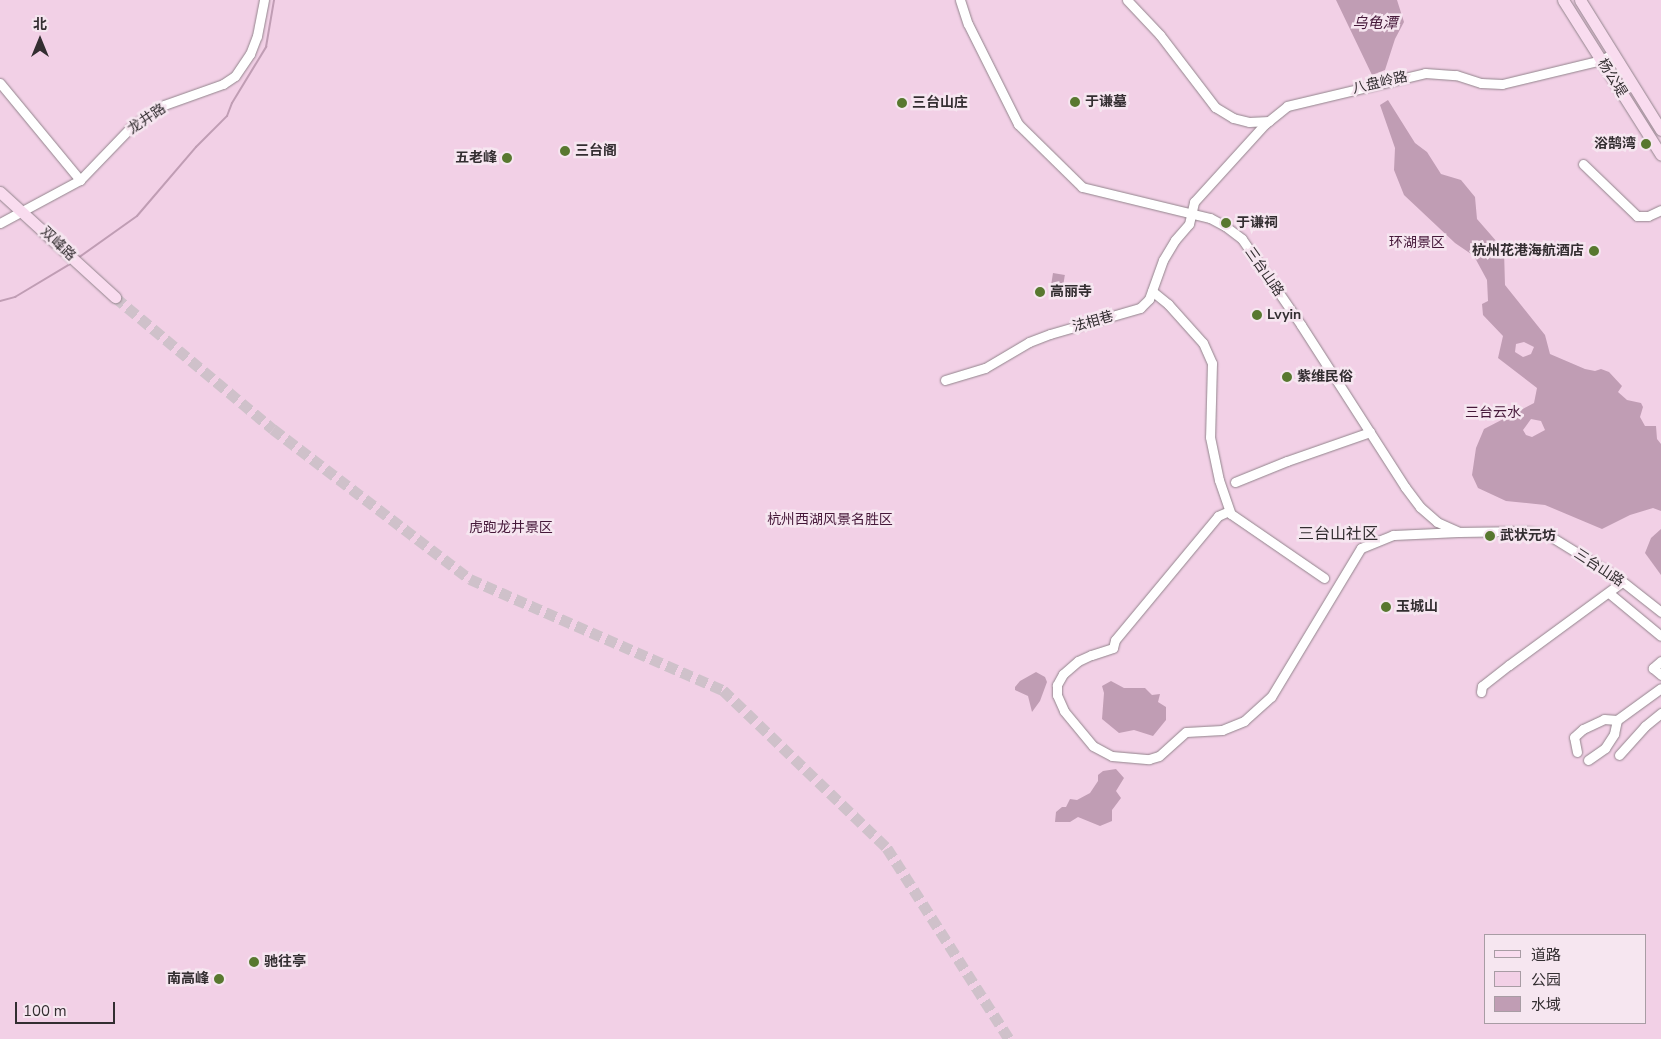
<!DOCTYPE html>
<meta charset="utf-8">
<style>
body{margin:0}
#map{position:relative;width:1661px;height:1039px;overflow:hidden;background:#f6e6f0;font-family:"Nunito Sans","Noto Sans SC",sans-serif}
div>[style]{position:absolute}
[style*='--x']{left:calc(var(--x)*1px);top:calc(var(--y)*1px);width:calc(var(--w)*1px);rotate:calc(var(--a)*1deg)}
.green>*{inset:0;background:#f2d0e6}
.water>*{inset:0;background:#c09db4;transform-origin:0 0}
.stream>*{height:2px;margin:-1px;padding:0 1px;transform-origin:1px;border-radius:1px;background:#c09db4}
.major-tunnel>*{height:11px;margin-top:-5.5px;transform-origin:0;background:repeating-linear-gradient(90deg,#cfc1ca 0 11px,transparent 0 16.5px)}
.roads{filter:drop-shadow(0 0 1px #92848c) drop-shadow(0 0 1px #92848c)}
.minor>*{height:9px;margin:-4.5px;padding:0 4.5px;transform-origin:4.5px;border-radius:4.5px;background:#fff}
.major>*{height:11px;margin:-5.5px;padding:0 5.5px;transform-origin:5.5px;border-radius:5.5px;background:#f9dcef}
.dots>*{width:14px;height:14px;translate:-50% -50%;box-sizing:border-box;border:2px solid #f6e6f0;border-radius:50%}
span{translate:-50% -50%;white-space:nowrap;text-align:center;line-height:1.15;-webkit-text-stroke:5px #f6e6f0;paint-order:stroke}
.street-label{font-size:14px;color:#332e31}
.poi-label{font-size:14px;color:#332e31;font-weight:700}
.left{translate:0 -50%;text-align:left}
.right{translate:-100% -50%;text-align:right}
.park-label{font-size:14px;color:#451839}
.water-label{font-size:15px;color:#46193a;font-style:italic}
.quarter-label{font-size:16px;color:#332e31}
.legend{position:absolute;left:1484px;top:934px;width:162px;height:90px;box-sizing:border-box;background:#f6e6f0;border:1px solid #a89ca4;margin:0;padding:6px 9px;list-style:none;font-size:15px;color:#332e31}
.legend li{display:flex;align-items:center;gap:10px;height:25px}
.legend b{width:25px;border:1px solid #a89ca4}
.north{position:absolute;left:15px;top:15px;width:50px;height:50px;-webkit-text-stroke:4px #f6e6f0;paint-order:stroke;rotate:0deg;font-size:14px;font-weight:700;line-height:20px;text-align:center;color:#332e31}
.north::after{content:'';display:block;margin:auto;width:18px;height:22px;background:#332e31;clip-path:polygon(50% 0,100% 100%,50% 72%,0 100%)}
.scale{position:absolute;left:15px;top:1002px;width:100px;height:22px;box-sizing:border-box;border:2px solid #332e31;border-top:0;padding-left:6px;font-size:15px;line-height:18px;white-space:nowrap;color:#332e31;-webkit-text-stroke:4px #f6e6f0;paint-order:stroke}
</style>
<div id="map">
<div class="green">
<div style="clip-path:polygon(evenodd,0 0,1661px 0,1661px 1039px,0 1039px,0 0,1485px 935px,1645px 935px,1645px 1023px,1485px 1023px,1485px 935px)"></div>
</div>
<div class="water">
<div style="clip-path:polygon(1336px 0,1397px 0,1404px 22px,1395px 39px,1385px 70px,1372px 75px)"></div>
<div style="clip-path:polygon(evenodd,1388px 100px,1415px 143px,1427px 152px,1441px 174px,1461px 180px,1475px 197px,1477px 219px,1504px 250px,1505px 285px,1545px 335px,1550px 354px,1585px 369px,1595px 371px,1601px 369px,1609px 372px,1622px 386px,1618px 392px,1627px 400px,1641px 403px,1643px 407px,1640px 417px,1645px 426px,1656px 426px,1657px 439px,1661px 444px,1661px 511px,1653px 508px,1630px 515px,1602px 529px,1545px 505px,1506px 501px,1478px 488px,1472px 475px,1476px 448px,1484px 429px,1534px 403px,1537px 388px,1498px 358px,1503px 336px,1483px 315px,1482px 304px,1488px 301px,1487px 280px,1474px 256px,1455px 243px,1404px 195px,1394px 170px,1395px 148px,1380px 105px,1388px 100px,1524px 342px,1534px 347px,1531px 354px,1523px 357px,1515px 352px,1516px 344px,1524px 342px,1388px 100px,1531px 419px,1541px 421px,1545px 430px,1532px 437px,1526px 435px,1523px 430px,1531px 419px)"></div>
<div style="left:1053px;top:273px;width:12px;height:21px;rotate:9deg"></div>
<div style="clip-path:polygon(1661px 529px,1661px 575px,1645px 553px,1651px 538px)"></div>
<div style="clip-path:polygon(1036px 672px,1045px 677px,1047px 682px,1040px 701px,1032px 712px,1028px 696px,1015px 690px,1015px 687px,1020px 681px)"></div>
<div style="clip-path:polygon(1111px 681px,1124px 688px,1145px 688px,1152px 695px,1160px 694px,1158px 702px,1166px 707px,1166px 720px,1153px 736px,1134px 730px,1119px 733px,1102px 719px,1104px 693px,1102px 686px)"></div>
<div style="clip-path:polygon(1116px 769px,1124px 778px,1116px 791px,1121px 798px,1112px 810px,1112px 821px,1100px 826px,1078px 817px,1070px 822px,1055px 822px,1056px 812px,1062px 807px,1066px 807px,1070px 799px,1077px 800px,1090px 793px,1098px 781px,1098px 775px,1103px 771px)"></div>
</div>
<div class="stream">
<div style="--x:78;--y:258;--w:72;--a:-35.4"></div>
<div style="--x:137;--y:216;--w:91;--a:-49.5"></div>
<div style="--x:196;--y:147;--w:44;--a:-45"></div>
<div style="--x:227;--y:116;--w:14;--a:-69"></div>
<div style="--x:232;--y:103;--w:66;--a:-58.7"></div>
<div style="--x:266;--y:47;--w:48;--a:-80.3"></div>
<div style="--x:0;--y:301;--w:16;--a:-15"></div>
<div style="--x:15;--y:297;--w:64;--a:-31"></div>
</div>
<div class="major-tunnel">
<div style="--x:115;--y:297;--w:206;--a:39.9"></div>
<div style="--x:273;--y:429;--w:248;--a:37.3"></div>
<div style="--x:470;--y:579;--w:276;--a:23.7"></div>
<div style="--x:723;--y:690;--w:228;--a:43.9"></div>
<div style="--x:887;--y:848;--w:227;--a:57.4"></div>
</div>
<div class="roads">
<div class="minor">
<div style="--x:960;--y:0;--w:25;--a:72"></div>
<div style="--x:968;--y:24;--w:112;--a:63.4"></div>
<div style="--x:1018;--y:124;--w:90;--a:44.5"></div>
<div style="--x:1082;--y:187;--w:132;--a:13.6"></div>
<div style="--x:1210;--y:218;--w:17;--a:28"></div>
<div style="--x:1225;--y:226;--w:21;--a:37"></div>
<div style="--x:1242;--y:239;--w:104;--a:55.5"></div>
<div style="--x:1301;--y:325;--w:193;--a:57.3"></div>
<div style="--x:1405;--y:487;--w:25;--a:53"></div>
<div style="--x:1420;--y:507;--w:23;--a:41"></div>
<div style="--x:1437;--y:522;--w:24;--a:24"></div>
<div style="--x:1459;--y:532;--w:66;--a:-0.9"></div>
<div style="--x:1525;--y:531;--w:20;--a:6"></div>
<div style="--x:1545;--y:533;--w:86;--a:31.7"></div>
<div style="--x:1618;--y:578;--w:55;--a:38.3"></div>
<div style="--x:1127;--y:0;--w:48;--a:46.7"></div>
<div style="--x:1160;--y:35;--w:91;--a:52.6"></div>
<div style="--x:1215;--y:107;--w:21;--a:31"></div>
<div style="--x:1233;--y:118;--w:16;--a:14"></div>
<div style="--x:1249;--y:122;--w:20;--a:-3"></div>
<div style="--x:0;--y:83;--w:126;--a:50.5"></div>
<div style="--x:1583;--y:164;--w:75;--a:43.9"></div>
<div style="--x:1637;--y:216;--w:11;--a:0"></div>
<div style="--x:1648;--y:216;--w:14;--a:-25"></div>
<div style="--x:0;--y:223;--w:91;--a:-28.3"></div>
<div style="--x:80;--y:180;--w:71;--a:-46.1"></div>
<div style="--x:129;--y:129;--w:20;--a:-37"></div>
<div style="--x:145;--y:117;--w:22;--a:-32"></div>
<div style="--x:164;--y:105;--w:63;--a:-19.6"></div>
<div style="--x:223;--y:84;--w:14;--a:-34"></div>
<div style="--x:235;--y:76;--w:27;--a:-56"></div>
<div style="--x:250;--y:54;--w:19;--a:-69"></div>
<div style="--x:257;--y:36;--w:37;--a:-79"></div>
<div style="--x:1152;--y:291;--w:21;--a:39"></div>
<div style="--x:1168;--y:304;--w:52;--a:48.1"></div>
<div style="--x:1203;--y:343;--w:22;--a:66"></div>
<div style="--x:1212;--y:363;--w:74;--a:91.5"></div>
<div style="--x:1210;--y:437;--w:44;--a:78.2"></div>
<div style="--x:1219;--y:480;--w:36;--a:71"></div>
<div style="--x:1231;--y:514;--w:113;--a:34.5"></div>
<div style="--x:945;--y:380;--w:42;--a:-16.7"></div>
<div style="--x:985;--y:368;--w:51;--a:-30.6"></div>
<div style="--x:1029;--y:342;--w:22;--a:-21"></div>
<div style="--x:1050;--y:334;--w:94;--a:-16.1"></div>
<div style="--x:1140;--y:308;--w:13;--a:-45"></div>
<div style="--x:1149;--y:299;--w:41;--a:-70.3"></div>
<div style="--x:1163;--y:260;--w:23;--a:-59"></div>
<div style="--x:1175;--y:240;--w:21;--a:-49"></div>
<div style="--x:1189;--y:224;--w:23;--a:-77"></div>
<div style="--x:1194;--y:202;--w:105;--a:-47.7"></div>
<div style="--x:1265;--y:124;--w:28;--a:-39"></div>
<div style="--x:1287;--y:106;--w:142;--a:-13.4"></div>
<div style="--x:1425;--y:73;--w:31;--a:4"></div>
<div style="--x:1456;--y:75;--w:26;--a:18"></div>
<div style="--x:1481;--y:83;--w:21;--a:3"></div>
<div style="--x:1502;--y:84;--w:102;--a:-13.6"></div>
<div style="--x:1601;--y:60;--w:13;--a:-27"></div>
<div style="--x:1235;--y:482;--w:56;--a:-22"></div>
<div style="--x:1287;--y:461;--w:88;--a:-19.3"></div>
<div style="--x:1229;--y:511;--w:12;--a:156"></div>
<div style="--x:1218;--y:516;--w:161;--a:129.7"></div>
<div style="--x:1115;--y:640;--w:8;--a:104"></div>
<div style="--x:1113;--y:648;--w:23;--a:162"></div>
<div style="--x:1091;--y:655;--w:14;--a:155"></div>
<div style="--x:1078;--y:661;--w:20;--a:139"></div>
<div style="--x:1063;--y:674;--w:13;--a:119"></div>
<div style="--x:1057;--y:685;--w:10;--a:90"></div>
<div style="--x:1057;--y:695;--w:17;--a:66"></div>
<div style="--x:1064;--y:711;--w:45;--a:50.4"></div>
<div style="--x:1093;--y:746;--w:21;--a:28"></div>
<div style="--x:1112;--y:756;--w:37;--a:5"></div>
<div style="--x:1149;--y:759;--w:10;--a:-17"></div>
<div style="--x:1159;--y:756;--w:36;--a:-42"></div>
<div style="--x:1186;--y:732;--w:36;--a:-3"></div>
<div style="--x:1222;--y:730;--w:24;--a:-22"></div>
<div style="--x:1244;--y:721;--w:36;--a:-42"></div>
<div style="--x:1271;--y:697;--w:174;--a:-58.9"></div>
<div style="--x:1361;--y:548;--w:35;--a:-22"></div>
<div style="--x:1393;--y:535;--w:66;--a:-2.6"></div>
<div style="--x:1609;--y:593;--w:67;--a:39.6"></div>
<div style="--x:1661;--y:661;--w:11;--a:139"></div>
<div style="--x:1653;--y:668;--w:11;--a:41"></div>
<div style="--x:1481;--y:692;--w:6;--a:-81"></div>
<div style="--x:1482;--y:686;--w:34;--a:-38"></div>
<div style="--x:1509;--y:665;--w:140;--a:-36.3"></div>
<div style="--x:1577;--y:752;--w:15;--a:-101"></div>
<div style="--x:1574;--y:737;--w:12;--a:-42"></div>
<div style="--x:1583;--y:729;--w:23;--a:-25"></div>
<div style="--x:1604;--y:719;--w:13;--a:4"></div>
<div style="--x:1619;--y:755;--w:39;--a:-48"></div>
<div style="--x:1645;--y:726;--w:21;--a:-39"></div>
<div style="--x:1588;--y:760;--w:21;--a:-35"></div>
<div style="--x:1605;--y:748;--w:17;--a:-57"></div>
<div style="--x:1614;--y:734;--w:14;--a:-78"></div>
<div style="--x:1617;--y:720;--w:54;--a:-36"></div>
</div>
<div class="major">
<div style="--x:1563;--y:0;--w:183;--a:57.7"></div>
<div style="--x:1580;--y:0;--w:153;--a:58.1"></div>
<div style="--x:0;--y:192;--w:156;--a:42.4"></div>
</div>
</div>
<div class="dots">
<div style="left:1075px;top:102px;background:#58782f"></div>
<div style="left:902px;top:103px;background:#58782f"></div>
<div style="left:1646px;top:144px;background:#58782f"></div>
<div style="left:565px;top:151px;background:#58782f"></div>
<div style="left:507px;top:158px;background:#58782f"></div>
<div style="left:1226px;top:223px;background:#58782f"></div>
<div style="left:1594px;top:251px;background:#58782f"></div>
<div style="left:1040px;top:292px;background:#58782f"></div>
<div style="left:1257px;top:315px;background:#58782f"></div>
<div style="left:1287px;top:377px;background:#58782f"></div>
<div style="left:1490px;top:536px;background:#58782f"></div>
<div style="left:1386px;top:607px;background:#58782f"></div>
<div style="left:254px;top:962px;background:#58782f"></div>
<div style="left:219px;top:979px;background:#58782f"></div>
</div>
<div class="street-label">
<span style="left:1612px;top:78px;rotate:58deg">杨公堤</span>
<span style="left:1380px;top:83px;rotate:-13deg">八盘岭路</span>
<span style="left:147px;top:119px;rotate:-34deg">龙井路</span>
<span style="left:58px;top:244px;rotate:43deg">双峰路</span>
<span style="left:1264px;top:272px;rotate:55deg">三台山路</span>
<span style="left:1093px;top:322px;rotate:-16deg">法相巷</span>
<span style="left:1599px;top:568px;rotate:33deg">三台山路</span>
</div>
<div class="poi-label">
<span class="left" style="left:1085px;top:102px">于谦墓</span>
<span class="left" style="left:912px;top:103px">三台山庄</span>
<span class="right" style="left:1636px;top:144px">浴鹄湾</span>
<span class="left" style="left:575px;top:151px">三台阁</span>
<span class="right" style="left:497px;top:158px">五老峰</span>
<span class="left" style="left:1236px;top:223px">于谦祠</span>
<span class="right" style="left:1584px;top:251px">杭州花港海航酒店</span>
<span class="left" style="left:1050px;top:292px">高丽寺</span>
<span class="left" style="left:1267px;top:315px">Lvyin</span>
<span class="left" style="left:1297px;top:377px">紫维民俗</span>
<span class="left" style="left:1500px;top:536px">武状元坊</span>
<span class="left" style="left:1396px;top:607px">玉城山</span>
<span class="left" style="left:264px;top:962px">驰往亭</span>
<span class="right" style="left:209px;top:979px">南高峰</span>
</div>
<div class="park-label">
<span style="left:1417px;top:243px">环湖景区</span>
<span style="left:1493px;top:413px">三台云水</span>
<span style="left:830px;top:520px">杭州西湖风景名胜区</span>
<span style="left:511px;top:528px">虎跑龙井景区</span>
</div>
<div class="water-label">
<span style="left:1375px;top:24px">乌龟潭</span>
</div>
<div class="quarter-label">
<span style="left:1338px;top:534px">三台山社区</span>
</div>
<ul class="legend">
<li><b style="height:6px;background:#f9dcef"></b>道路</li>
<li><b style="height:14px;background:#f2d0e6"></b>公园</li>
<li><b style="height:14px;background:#c09db4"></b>水域</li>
</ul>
<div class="north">北</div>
<div class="scale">100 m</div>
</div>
